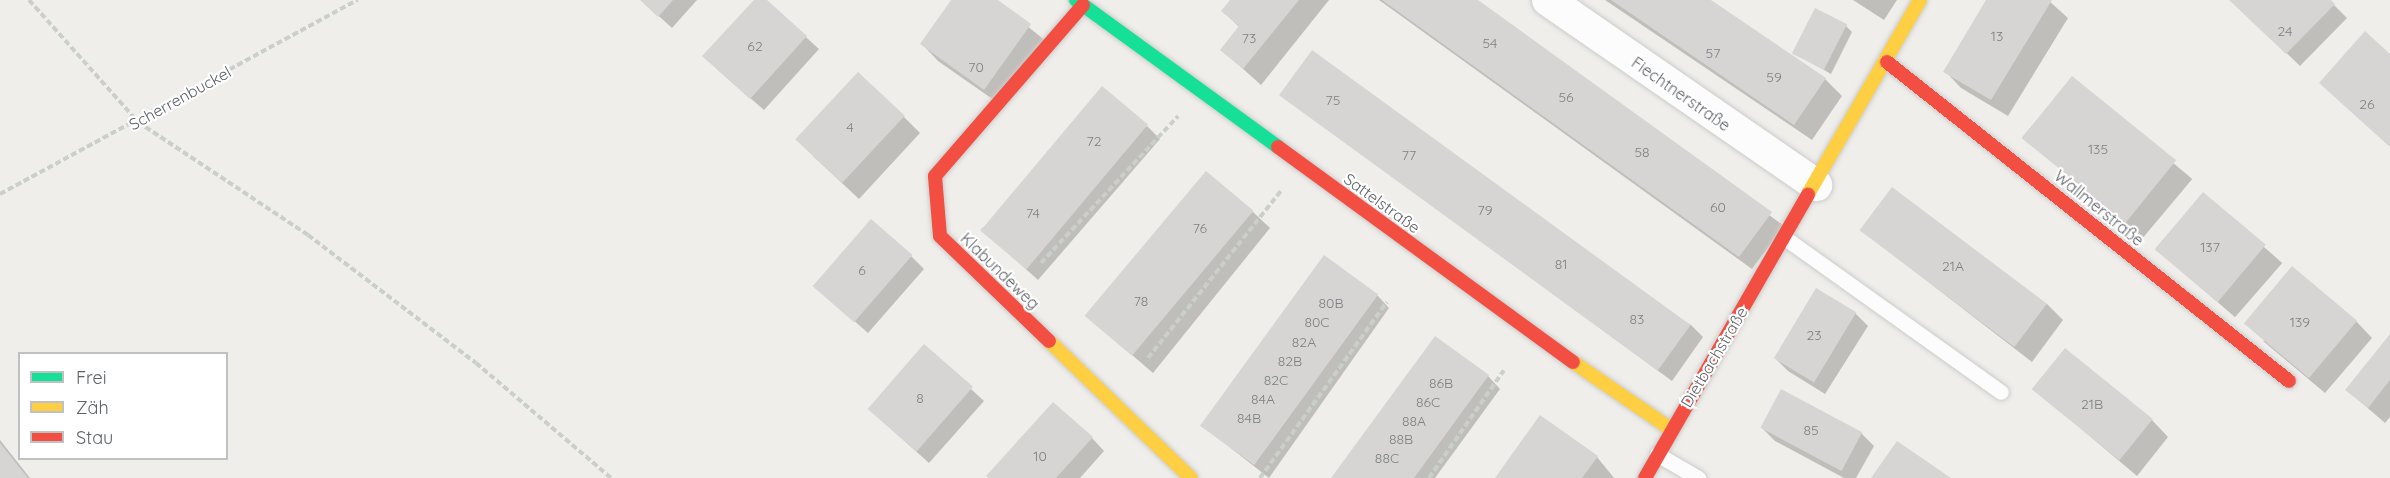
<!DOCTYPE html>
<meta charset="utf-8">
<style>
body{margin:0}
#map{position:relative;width:2390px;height:478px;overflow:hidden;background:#efeeea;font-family:Quicksand,sans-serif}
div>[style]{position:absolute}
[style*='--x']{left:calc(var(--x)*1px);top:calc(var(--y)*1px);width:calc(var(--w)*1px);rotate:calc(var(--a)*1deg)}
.shadow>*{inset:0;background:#0003;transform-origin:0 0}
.building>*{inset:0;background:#d6d5d3;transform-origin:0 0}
.path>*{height:4px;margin-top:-2px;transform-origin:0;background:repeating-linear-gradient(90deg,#cacfcc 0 6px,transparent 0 9px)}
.roads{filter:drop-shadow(0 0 2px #cbcccc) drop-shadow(0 0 2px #cbcccc)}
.lane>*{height:15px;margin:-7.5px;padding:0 7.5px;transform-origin:7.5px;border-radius:7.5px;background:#fdfcfc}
.street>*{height:32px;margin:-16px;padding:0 16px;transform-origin:16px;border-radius:16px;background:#fdfcfc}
.fast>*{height:14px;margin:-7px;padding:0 7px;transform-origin:7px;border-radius:7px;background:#16e098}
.slow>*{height:14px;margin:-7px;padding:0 7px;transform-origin:7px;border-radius:7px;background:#ffcf43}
.jam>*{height:14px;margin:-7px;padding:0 7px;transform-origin:7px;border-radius:7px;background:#f24e42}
span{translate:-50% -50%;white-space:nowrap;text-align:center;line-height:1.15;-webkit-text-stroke:4.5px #fff;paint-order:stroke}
.number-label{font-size:14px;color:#7e8184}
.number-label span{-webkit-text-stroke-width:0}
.street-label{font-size:16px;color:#5f6368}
.legend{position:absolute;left:18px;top:352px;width:210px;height:108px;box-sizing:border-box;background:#fff;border:2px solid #bfc1c3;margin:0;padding:8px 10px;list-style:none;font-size:18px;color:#5f6368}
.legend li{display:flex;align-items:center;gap:12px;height:30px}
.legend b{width:30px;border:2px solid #bfc1c3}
</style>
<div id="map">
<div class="shadow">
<div style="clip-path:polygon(641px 0,697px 0,672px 28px)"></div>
<div style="clip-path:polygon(756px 0,765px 0,819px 49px,764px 110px,717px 69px)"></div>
<div style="clip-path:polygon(953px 0,995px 0,1047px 42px,1001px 105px,938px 61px,922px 44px)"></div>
<div style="clip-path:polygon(1232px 0,1329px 0,1261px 85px,1222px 50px,1240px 28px,1223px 11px)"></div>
<div style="clip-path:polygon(1379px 0,1476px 0,1784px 226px,1752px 269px)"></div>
<div style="clip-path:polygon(1605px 0,1708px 0,1825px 79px,1842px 96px,1812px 140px)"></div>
<div style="clip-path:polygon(1853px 0,1897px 0,1884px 20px)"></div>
<div style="clip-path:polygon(1988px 0,2048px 0,2068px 18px,2008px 116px,1961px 88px,1945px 71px)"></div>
<div style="clip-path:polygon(2231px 0,2329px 0,2347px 18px,2300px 66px)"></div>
<div style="clip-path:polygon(1846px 26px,1852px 32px,1831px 74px,1794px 53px)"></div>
<div style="left:2072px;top:78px;width:157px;height:77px;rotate:40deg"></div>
<div style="clip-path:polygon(1281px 95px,1691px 325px,1703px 337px,1672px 381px)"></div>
<div style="clip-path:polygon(904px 117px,920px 133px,859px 199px,813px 156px)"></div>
<div style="clip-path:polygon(1147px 126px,1160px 139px,1038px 280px,981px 229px)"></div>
<div style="left:2203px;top:194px;width:105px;height:72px;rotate:41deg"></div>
<div style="clip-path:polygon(1253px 212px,1270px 228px,1153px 373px,1089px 318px)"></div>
<div style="clip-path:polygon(1861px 230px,2047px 304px,2063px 320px,2032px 362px)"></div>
<div style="clip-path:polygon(911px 256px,924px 269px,868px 333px,827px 297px)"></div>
<div style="clip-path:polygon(1377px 295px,1389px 308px,1269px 478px,1204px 427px)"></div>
<div style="clip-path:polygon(1855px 313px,1868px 326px,1825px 394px,1788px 371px,1775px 358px)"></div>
<div style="clip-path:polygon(2356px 321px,2372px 338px,2325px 393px,2263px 341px)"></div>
<div style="clip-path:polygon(2390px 336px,2390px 417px,2385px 423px,2347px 390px)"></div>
<div style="clip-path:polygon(1488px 376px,1500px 389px,1435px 478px,1333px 478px)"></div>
<div style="clip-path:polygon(971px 389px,984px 401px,929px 463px,881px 420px)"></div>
<div style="clip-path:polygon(2034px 389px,2152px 420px,2168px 437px,2137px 476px)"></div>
<div style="clip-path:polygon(1762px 428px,1861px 433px,1874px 446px,1856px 478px,1844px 478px,1775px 441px)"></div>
<div style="clip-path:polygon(1092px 438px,1104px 451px,1080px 478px,991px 478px)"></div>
<div style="clip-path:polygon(0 440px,30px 478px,0 478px)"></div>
<div style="clip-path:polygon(1597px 457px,1614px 478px,1497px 478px)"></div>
</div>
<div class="building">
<div style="clip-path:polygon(640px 0,673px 0,658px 17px)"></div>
<div style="clip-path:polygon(754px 0,767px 0,807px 36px,750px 99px,702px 56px)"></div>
<div style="clip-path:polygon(951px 0,998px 0,1031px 24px,984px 90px,920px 44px)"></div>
<div style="clip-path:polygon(1230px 0,1299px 0,1243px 69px,1220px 50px,1239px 26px,1221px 11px)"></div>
<div style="clip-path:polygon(1382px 0,1478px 0,1772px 212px,1739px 257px)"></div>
<div style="clip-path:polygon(1611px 0,1711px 0,1826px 78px,1794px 125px)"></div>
<div style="clip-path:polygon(1986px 0,2052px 0,1991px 100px,1943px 72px)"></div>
<div style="clip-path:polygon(2229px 0,2331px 0,2335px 4px,2286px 54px)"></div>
<div style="left:1815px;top:8px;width:36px;height:51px;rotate:27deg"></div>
<div style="clip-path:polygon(2365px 31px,2390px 54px,2390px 147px,2319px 83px)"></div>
<div style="left:1312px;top:50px;width:468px;height:56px;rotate:36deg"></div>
<div style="left:858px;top:72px;width:64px;height:92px;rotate:43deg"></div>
<div style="left:2072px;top:76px;width:134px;height:80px;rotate:39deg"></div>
<div style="left:1102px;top:86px;width:60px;height:189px;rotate:40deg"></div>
<div style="left:1206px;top:171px;width:62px;height:189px;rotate:40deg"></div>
<div style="left:1892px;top:187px;width:194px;height:54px;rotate:37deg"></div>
<div style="left:2203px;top:192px;width:82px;height:75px;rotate:40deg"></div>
<div style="left:871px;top:219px;width:55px;height:89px;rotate:41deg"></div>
<div style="left:1324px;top:255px;width:67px;height:211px;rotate:36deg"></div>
<div style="left:2292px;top:266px;width:85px;height:75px;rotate:40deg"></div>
<div style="left:1816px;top:288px;width:47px;height:82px;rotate:31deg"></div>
<div style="clip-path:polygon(2390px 334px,2390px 380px,2368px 408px,2345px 390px)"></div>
<div style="clip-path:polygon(1435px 336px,1489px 375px,1462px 412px,1414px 478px,1331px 478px)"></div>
<div style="left:924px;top:344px;width:65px;height:86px;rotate:41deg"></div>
<div style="left:2065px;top:348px;width:113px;height:53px;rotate:39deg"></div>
<div style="left:1781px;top:389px;width:92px;height:44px;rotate:28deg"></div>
<div style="clip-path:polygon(1053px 402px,1093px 437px,1056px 478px,989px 478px,986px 476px)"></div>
<div style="clip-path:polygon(1540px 415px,1598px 456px,1582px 478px,1495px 478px)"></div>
<div style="clip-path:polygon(1897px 441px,1951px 478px,1871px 478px)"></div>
<div style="clip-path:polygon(0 443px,28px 478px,0 478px)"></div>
</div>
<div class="path">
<div style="--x:29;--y:0;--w:164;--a:48.2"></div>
<div style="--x:138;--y:122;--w:204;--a:33.6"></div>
<div style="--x:308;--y:235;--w:211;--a:37.3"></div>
<div style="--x:476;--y:363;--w:177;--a:40.4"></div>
<div style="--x:0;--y:194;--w:407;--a:-28.5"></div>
<div style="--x:1041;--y:263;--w:201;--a:-47"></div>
<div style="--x:1148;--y:358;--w:213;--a:-51.5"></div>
<div style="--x:1260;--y:478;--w:217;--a:-54.2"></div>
<div style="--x:1429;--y:478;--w:131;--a:-55.2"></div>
</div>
<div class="roads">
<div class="lane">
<div style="--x:1785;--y:238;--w:265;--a:35.5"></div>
<div style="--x:1657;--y:454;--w:48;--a:30.3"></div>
</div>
<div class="street">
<div style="--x:1548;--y:0;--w:326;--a:34.6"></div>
</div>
<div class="fast">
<div style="--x:1076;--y:0;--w:250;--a:36"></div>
</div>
<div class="slow">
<div style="--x:1808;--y:194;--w:224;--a:-60"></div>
<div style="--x:1049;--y:341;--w:197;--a:44"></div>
<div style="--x:1573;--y:362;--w:119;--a:34.4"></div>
</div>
<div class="jam">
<div style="--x:1887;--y:62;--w:513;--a:38.43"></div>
<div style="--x:1278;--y:147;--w:365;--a:36.1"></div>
<div style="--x:1049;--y:341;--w:151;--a:-136.1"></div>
<div style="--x:940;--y:236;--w:60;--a:-94.8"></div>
<div style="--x:935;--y:176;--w:226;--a:-49.1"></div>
<div style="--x:1645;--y:478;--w:327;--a:-60.1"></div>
</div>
</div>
<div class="number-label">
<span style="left:2285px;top:31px">24</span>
<span style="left:1997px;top:36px">13</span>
<span style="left:1249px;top:38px">73</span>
<span style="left:1490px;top:43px">54</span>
<span style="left:755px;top:46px">62</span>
<span style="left:1713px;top:53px">57</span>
<span style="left:976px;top:67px">70</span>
<span style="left:1774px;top:77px">59</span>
<span style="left:1566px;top:97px">56</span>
<span style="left:1333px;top:100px">75</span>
<span style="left:2367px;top:104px">26</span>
<span style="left:850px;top:127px">4</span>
<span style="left:1094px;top:141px">72</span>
<span style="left:2098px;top:149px">135</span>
<span style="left:1642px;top:152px">58</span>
<span style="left:1409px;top:155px">77</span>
<span style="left:1718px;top:207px">60</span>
<span style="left:1485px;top:210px">79</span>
<span style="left:1033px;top:213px">74</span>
<span style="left:1200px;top:228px">76</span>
<span style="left:2210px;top:247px">137</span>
<span style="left:1561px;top:264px">81</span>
<span style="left:1953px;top:266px">21A</span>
<span style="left:862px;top:270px">6</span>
<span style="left:1141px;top:301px">78</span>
<span style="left:1331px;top:303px">80B</span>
<span style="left:1637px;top:319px">83</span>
<span style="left:1317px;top:322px">80C</span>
<span style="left:2300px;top:322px">139</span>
<span style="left:1814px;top:335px">23</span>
<span style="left:1304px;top:342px">82A</span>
<span style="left:1290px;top:361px">82B</span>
<span style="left:1276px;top:380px">82C</span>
<span style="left:1441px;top:383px">86B</span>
<span style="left:920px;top:398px">8</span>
<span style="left:1263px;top:399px">84A</span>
<span style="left:1428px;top:402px">86C</span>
<span style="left:2092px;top:404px">21B</span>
<span style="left:1249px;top:418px">84B</span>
<span style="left:1414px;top:421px">88A</span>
<span style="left:1811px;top:430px">85</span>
<span style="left:1401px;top:439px">88B</span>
<span style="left:1040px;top:456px">10</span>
<span style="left:1387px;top:458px">88C</span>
</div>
<div class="street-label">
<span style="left:1681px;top:94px;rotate:35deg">Fiechtnerstraße</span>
<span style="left:180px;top:98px;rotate:-29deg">Scherrenbuckel</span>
<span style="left:1382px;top:203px;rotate:36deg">Sattelstraße</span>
<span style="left:2099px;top:208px;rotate:39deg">Wallmerstraße</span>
<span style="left:1000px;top:271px;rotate:44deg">Klabundeweg</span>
<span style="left:1714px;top:357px;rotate:-59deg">Dietbachstraße</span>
</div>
<ul class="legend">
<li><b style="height:8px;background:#16e098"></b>Frei</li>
<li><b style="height:8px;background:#ffcf43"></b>Zäh</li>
<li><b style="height:8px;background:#f24e42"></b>Stau</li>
</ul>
</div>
